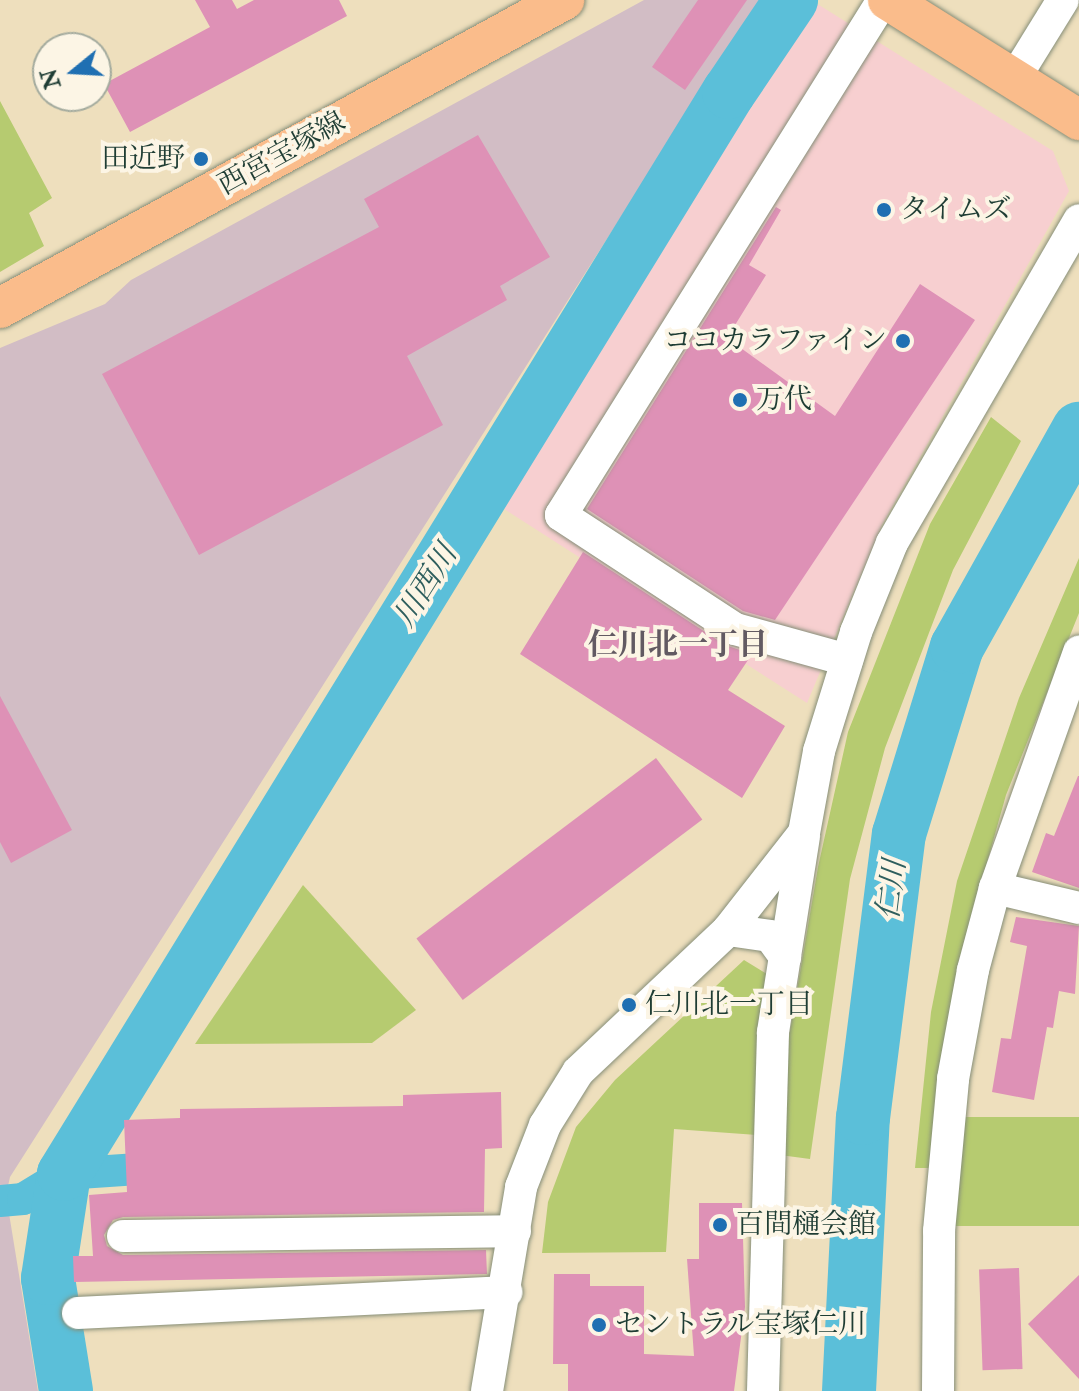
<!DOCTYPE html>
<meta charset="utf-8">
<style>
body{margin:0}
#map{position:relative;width:1079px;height:1391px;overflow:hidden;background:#eedfbd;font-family:"IM FELL Double Pica","Noto Serif JP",serif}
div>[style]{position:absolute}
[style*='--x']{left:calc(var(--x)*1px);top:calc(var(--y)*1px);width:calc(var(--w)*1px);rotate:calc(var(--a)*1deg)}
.built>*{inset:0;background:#f7cfd0}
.industrial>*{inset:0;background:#d2bdc5}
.green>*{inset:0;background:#b6cb70;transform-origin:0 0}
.canal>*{height:32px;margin:-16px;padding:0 16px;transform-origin:16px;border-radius:16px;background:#5bbfd9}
.river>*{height:54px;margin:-27px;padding:0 27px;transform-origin:27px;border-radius:27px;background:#5bbfd9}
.building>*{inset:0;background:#de91b6;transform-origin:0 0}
.roads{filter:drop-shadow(0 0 2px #868e78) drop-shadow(0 0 2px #868e78)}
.minor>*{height:32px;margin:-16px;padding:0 16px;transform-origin:16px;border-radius:16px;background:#fff}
.major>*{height:40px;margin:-20px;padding:0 20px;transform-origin:20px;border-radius:20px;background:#fabc8b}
.dots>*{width:22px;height:22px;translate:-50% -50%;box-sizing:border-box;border:4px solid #fcf5e5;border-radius:50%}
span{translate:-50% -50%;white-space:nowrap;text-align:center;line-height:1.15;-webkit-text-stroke:8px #fcf5e5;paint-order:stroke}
.street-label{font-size:28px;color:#1f3d34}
.poi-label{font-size:28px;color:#1f3d34}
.right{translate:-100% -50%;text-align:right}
.left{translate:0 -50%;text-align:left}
.water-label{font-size:30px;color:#2e5e5d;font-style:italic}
.neighbourhood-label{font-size:30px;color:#625a62;font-weight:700}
.north{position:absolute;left:32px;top:32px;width:80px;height:80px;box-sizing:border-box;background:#fcf5e5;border:2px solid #a4ab9e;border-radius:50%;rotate:252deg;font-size:22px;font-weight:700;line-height:32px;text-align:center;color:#1f3d34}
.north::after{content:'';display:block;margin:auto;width:28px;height:36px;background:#1f6fb2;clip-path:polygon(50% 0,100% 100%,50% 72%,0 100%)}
</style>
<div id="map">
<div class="built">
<div style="clip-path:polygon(811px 0,1053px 151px,1069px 191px,882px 525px,807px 703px,504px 509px)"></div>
</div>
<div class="industrial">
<div style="clip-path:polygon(644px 0,759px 0,10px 1177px,6px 1195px,38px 1391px,0 1391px,0 348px,105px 304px,131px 280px)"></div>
</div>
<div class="green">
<div style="clip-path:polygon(0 101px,52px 198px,29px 213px,44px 246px,0 272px)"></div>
<div style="clip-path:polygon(991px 417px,1021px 441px,953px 570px,885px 748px,850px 879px,810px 1159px,780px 1155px,784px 1066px,818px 867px,848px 732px,930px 524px)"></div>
<div style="clip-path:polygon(1079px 558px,1079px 613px,1006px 795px,958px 966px,930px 1168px,915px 1168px,931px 1012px,957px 881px,1019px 698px)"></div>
<div style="clip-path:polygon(303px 885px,416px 1010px,372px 1043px,195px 1044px)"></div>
<div style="clip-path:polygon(744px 960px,770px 976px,757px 1135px,674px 1129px,666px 1252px,542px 1253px,548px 1202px,576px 1127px,615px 1080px)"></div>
<div style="left:1079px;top:1117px;width:109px;height:124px;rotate:90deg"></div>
</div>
<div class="canal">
<div style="--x:0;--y:1201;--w:23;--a:-5"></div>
<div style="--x:23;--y:1199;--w:48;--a:-31.4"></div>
<div style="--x:64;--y:1174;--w:104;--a:-3.9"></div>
</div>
<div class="river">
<div style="--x:66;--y:1391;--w:114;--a:-99.1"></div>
<div style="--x:48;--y:1278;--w:105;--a:-81.3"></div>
<div style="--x:64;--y:1174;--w:1270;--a:-58.43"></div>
<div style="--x:729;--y:92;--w:111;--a:-56"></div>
<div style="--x:849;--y:1391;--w:273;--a:-87.1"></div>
<div style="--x:863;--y:1118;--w:286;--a:-82.8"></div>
<div style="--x:899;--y:834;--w:196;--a:-72.8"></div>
<div style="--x:957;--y:647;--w:250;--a:-60.8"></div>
</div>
<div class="building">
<div style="clip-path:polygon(195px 0,232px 0,237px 9px,254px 0,339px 0,347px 16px,130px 132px,104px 84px,210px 27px)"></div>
<div style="clip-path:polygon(698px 0,747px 0,685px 90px,652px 67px)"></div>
<div style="clip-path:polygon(478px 135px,550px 257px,500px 286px,507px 300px,407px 356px,443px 425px,199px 555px,102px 374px,379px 227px,364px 199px)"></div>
<div style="clip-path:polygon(776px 207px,781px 210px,749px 265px,766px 275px,727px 338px,835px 416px,920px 284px,975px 320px,775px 620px,743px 611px,587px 509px)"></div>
<div style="clip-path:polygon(583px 552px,725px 645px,752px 654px,728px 690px,785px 726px,742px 798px,520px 654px)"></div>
<div style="clip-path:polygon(0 696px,72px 830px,11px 863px,0 842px)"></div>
<div style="left:656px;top:758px;width:77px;height:300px;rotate:53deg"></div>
<div style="clip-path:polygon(1078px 776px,1079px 776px,1079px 888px,1032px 872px,1046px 833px,1054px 836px)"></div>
<div style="clip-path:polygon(1016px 917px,1079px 926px,1075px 994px,1059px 991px,1053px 1028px,1047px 1027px,1034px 1100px,992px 1092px,1001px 1038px,1011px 1039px,1027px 946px,1010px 942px)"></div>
<div style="clip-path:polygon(501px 1092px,502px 1148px,485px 1149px,484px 1212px,123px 1217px,113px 1220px,104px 1235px,107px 1246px,123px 1255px,486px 1250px,487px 1274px,74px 1282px,73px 1256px,93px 1256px,89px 1195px,127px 1192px,124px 1120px,180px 1118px,180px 1109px,403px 1106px,403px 1095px)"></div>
<div style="clip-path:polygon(699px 1203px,742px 1203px,745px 1307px,734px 1391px,568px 1391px,568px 1364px,553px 1364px,554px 1274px,590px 1274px,590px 1286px,644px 1286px,644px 1354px,694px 1356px,687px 1259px,699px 1259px)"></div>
<div style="left:1019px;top:1268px;width:101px;height:40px;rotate:88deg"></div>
<div style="clip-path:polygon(1079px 1275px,1079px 1379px,1028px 1324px)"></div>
</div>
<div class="roads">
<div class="minor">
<div style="--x:1016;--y:76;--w:89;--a:-58.3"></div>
<div style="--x:847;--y:660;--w:116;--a:-164.5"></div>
<div style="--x:735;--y:629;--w:208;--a:-146.8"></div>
<div style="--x:561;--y:515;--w:607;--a:-57.98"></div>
<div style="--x:995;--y:888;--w:86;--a:13.4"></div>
<div style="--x:728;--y:930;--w:42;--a:8.1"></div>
<div style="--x:770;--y:936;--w:26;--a:54"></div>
<div style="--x:123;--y:1236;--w:392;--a:-0.7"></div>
<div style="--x:78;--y:1313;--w:429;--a:-2.8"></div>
<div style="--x:487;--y:1391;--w:207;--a:-80.5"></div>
<div style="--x:521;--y:1187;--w:66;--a:-68.8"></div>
<div style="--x:545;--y:1125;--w:62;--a:-58.1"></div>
<div style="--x:578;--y:1072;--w:207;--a:-43.4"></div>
<div style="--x:728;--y:930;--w:123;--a:-51.9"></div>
<div style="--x:804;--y:833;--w:83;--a:-79.6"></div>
<div style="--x:819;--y:751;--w:125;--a:-72.7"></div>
<div style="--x:856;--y:632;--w:96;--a:-68"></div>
<div style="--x:892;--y:543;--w:373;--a:-59.9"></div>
<div style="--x:763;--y:1391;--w:359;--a:-88.4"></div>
<div style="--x:773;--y:1032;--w:197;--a:-81"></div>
<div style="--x:938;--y:1391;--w:160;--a:-89.6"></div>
<div style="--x:939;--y:1231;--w:153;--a:-84.7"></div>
<div style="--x:953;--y:1079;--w:111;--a:-79.6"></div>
<div style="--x:973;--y:970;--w:85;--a:-75"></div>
<div style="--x:995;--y:888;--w:251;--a:-70.4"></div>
</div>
<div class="major">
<div style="--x:888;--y:0;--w:226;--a:32.1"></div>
<div style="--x:0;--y:308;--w:643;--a:-28.64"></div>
</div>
</div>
<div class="dots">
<div style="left:201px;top:159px;background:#1f6fb2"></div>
<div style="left:884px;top:210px;background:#1f6fb2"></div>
<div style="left:903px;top:341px;background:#1f6fb2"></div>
<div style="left:740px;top:400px;background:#1f6fb2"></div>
<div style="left:629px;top:1005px;background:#1f6fb2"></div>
<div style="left:720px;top:1225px;background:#1f6fb2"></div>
<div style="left:599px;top:1325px;background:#1f6fb2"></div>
</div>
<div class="street-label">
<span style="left:282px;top:154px;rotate:-29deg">西宮宝塚線</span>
</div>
<div class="poi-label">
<span class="right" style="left:185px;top:159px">田近野</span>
<span class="left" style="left:900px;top:210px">タイムズ</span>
<span class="right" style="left:887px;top:341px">ココカラファイン</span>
<span class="left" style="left:756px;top:400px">万代</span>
<span class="left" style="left:645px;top:1005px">仁川北一丁目</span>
<span class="left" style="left:736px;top:1225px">百間樋会館</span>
<span class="left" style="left:615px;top:1325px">セントラル宝塚仁川</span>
</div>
<div class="water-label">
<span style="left:426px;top:586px;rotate:-58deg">川西川</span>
<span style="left:892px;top:890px;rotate:-83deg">仁川</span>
</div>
<div class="neighbourhood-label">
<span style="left:678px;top:645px">仁川北一丁目</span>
</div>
<div class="north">N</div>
</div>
